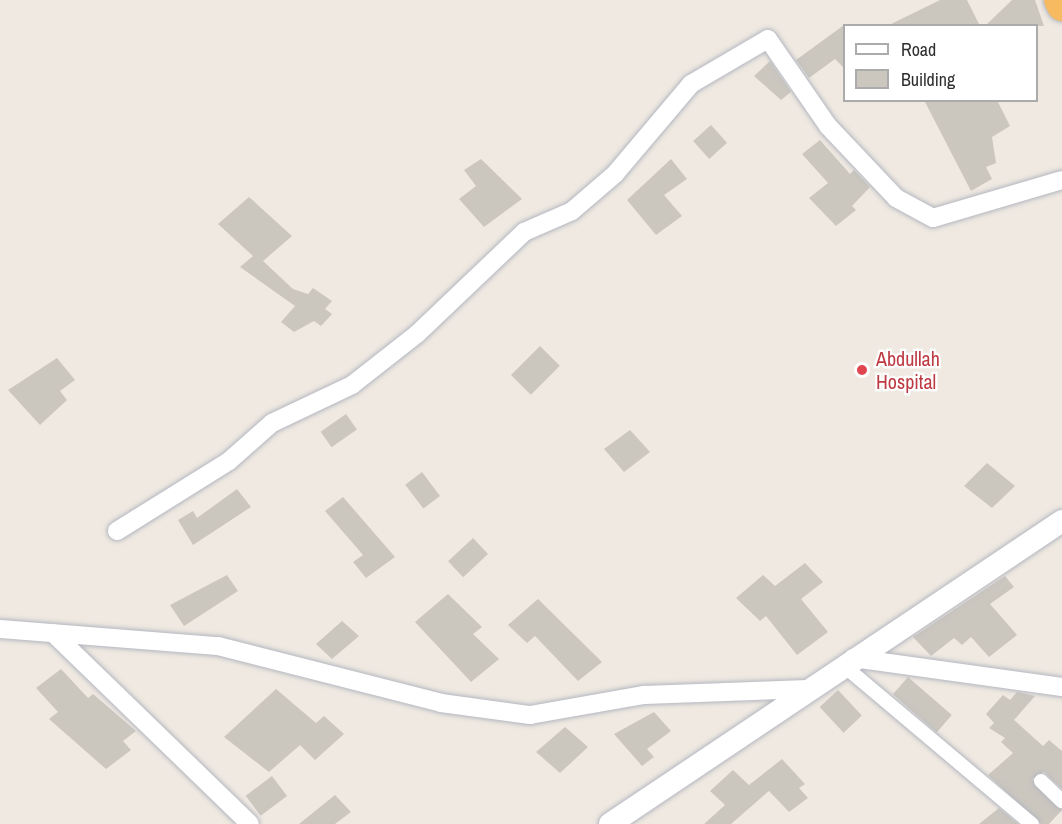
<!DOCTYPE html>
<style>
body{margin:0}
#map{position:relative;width:1062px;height:824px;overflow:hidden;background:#efe9e1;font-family:"Archivo Narrow",sans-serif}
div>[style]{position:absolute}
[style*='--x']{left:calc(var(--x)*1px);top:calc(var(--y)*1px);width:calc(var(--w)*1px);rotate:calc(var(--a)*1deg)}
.building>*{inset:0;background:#cbc7bf;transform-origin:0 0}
.roads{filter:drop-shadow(0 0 2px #b4b7c1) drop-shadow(0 0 2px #b4b7c1)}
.pedestrian>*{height:14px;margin:-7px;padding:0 7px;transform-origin:7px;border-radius:7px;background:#fff}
.minor>*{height:18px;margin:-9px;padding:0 9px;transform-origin:9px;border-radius:9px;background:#fff}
.tertiary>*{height:22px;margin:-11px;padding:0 11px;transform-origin:11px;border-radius:11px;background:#fff}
.trunk>*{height:30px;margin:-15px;padding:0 15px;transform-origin:15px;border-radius:15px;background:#f8ba60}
.dots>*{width:16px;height:16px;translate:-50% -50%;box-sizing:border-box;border:3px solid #fff;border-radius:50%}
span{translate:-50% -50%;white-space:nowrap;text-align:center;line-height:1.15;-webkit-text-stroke:4.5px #fff;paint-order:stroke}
.health-label{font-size:20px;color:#be3a42}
.left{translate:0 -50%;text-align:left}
.legend{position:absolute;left:843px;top:24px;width:195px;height:78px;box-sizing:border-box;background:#fff;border:2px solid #ababab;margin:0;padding:8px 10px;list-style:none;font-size:18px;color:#2e2e2e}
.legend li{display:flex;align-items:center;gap:12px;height:30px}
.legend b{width:30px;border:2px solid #ababab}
</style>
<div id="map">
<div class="building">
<div style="clip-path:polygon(940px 0,967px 0,980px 26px,887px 26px)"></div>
<div style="clip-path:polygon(1012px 0,1035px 0,1044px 26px,985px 26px)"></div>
<div style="clip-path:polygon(844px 25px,844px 68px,835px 59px,809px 78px,796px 60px)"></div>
<div style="clip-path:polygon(770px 61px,791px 92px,781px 100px,754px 76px)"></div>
<div style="clip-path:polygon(924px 100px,997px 100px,1010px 126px,992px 137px,996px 163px,986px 167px,992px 179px,971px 191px)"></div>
<div style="left:711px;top:125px;width:24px;height:24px;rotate:48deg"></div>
<div style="clip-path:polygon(820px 140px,850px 174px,854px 170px,870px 187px,852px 206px,856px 210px,836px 226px,809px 198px,828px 183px,802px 154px)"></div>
<div style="clip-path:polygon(481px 159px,522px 199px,484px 227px,459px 199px,476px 186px,464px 170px)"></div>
<div style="clip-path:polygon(671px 159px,687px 179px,664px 195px,682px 216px,656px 235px,627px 200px)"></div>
<div style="clip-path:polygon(249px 197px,292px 236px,263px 261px,293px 289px,308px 294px,313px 288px,332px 301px,325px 309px,332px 314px,321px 326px,314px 321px,294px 332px,281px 322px,295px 306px,240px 267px,253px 256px,218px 224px)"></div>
<div style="left:540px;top:346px;width:28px;height:41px;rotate:45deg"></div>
<div style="clip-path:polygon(57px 358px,75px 380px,60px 391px,67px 400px,40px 425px,8px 390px)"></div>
<div style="left:346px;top:414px;width:19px;height:31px;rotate:55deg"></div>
<div style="clip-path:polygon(630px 430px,650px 452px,624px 472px,604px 449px)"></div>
<div style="clip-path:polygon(987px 463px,1015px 486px,992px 508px,964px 486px)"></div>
<div style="left:422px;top:472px;width:30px;height:21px;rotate:53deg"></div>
<div style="clip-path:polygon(237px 489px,251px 507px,193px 545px,178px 520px,193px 511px,197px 518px)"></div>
<div style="clip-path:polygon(343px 497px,395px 557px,366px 578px,353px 562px,363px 555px,325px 511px)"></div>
<div style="left:473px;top:538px;width:22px;height:34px;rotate:47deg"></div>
<div style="clip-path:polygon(805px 563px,823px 582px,801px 599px,828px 632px,797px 655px,766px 616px,760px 621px,736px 598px,763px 575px,775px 586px)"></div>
<div style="clip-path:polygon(227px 575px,238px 591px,184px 626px,170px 605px)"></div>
<div style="clip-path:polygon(1005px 576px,1014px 587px,990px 604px,1017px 635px,989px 657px,971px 637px,962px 645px,954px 638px,931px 656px,913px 637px)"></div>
<div style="clip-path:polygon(448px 594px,482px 627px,473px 634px,499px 659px,471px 682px,415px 622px)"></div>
<div style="clip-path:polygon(538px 599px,602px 662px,578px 681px,535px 636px,527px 643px,508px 625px)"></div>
<div style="clip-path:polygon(342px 621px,359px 636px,332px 659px,316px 644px)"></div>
<div style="clip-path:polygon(61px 669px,88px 698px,93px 694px,136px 731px,123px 741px,131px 750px,106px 769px,49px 719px,58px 712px,36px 688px)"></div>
<div style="left:908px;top:677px;width:58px;height:23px;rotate:41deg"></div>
<div style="clip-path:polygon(276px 689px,316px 723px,324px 716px,344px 734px,315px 760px,300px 745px,269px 772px,224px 737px)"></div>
<div style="left:838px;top:690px;width:35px;height:25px;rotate:47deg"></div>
<div style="clip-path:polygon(1017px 692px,1035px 696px,1014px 720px,1043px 746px,1049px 740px,1062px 751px,1062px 789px,1044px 772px,1032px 779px,1062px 810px,1049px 824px,1041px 824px,988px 775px,1013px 753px,1001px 742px,1005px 738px,989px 728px,994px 723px,986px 714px,1003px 695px,1010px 700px)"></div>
<div style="clip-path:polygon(654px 712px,671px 731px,647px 749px,654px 757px,642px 766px,614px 734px)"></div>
<div style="clip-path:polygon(565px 727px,588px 747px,560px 773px,536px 752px)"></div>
<div style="clip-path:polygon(782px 759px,805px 784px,799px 788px,808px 798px,789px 812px,769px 791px,731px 824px,704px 824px,725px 805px,710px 791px,733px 770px,749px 785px)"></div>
<div style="left:272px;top:776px;width:25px;height:33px;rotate:53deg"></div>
<div style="clip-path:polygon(335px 795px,351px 812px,335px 824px,299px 824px)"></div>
<div style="clip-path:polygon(999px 808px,1018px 824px,979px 824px)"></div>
</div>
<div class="roads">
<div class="pedestrian">
<div style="--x:843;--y:665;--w:247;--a:40.1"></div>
<div style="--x:1041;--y:781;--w:29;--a:44"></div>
</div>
<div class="minor">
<div style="--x:117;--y:531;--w:132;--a:-32"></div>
<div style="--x:229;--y:461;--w:57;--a:-41.5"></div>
<div style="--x:272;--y:423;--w:89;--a:-25.4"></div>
<div style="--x:352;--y:385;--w:83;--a:-38.1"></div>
<div style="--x:417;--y:334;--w:148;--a:-43.6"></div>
<div style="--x:524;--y:232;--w:52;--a:-23.6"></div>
<div style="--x:572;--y:211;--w:57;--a:-40.7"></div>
<div style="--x:615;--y:174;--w:118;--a:-49.8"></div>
<div style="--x:691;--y:84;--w:89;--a:-30.3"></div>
<div style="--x:768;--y:39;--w:106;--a:55.4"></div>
<div style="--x:828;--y:126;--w:99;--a:46.6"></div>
<div style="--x:896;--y:198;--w:42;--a:28.4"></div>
<div style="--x:933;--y:218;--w:134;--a:-16.4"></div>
<div style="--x:0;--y:629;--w:219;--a:4.5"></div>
<div style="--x:218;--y:646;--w:230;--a:14.3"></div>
<div style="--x:441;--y:703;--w:90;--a:7.7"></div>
<div style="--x:530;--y:715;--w:116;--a:-10"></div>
<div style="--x:644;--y:695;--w:164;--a:-2.1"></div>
<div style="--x:53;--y:633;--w:274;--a:44.1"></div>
<div style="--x:853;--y:658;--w:211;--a:7.9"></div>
</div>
<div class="tertiary">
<div style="--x:610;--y:824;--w:544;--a:-33.84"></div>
</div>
<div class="trunk">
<div style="--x:1059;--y:0;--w:7;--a:63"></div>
</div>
</div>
<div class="dots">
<div style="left:862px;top:370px;background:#e0444e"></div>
</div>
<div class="health-label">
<span class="left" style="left:876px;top:370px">Abdullah<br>Hospital</span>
</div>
<ul class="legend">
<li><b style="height:8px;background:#fff"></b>Road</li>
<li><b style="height:16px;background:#cbc7bf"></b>Building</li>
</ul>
</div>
